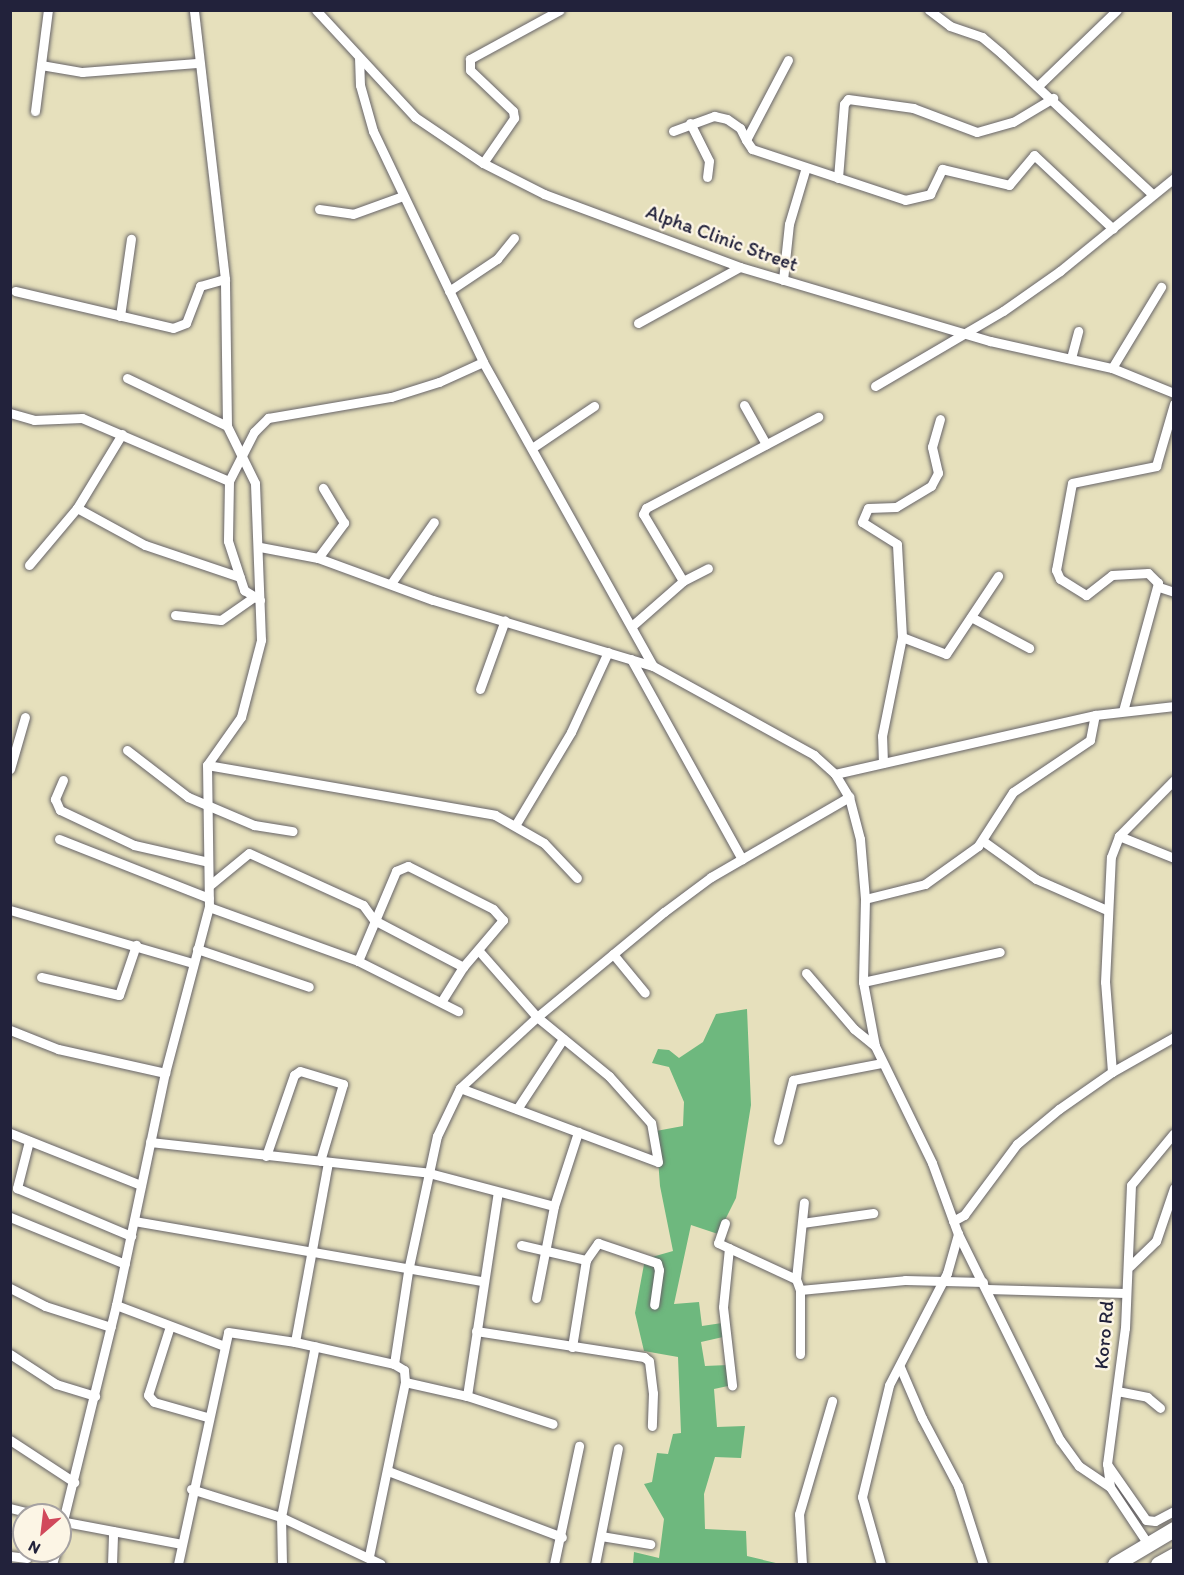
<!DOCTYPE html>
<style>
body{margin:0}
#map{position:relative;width:1184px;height:1575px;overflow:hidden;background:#e6e0bc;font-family:Itim,sans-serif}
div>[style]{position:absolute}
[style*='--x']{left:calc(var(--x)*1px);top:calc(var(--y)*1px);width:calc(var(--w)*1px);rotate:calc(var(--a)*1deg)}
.forest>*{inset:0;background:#6eb87e}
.roads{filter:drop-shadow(0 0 2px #676468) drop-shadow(0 0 2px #676468)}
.minor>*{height:9px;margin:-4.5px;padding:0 4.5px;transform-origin:4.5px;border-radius:4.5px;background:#fff}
.primary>*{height:15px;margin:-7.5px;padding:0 7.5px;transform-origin:7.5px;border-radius:7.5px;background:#fff}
span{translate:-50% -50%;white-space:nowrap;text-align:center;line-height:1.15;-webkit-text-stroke:5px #fcf5e5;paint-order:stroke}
.street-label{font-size:20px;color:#22223b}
.frame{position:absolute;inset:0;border:12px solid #22223b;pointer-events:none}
.north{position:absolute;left:12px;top:1503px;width:60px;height:60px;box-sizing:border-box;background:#fcf5e5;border:2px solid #a5a1a1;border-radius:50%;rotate:208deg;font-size:16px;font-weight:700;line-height:24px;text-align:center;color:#22223b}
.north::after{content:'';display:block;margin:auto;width:21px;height:27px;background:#d1495b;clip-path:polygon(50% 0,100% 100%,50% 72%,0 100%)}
</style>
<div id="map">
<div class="forest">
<div style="clip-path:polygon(747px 1009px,751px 1105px,736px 1198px,718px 1234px,691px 1225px,674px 1304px,699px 1302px,702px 1326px,722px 1323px,723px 1337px,701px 1342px,705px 1366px,728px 1365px,728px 1386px,714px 1389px,717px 1427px,745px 1426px,741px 1458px,715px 1457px,704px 1494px,705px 1529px,746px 1531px,747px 1556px,780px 1564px,633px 1564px,634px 1552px,659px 1558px,664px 1519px,644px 1484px,652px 1482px,657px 1453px,668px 1454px,673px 1434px,681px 1433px,678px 1357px,644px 1351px,635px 1313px,645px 1259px,673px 1251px,660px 1186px,656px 1131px,683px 1126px,684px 1102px,669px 1067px,652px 1063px,658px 1049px,669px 1050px,679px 1058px,703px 1042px,716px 1014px)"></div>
</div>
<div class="roads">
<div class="minor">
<div style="--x:316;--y:10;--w:146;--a:47.2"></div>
<div style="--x:415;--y:117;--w:82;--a:34.1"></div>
<div style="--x:483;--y:163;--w:68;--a:26.9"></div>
<div style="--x:544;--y:194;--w:209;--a:20.4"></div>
<div style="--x:740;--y:267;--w:261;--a:16.5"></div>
<div style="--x:990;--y:341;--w:125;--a:12.5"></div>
<div style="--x:1112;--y:368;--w:67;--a:22"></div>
<div style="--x:929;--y:10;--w:26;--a:37"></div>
<div style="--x:950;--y:26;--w:34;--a:19"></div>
<div style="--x:982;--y:37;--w:26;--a:40"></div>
<div style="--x:1002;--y:54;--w:204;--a:43"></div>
<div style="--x:359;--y:57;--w:28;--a:88"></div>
<div style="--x:360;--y:85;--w:48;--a:74.2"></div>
<div style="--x:373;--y:131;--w:256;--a:64.5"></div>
<div style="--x:483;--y:362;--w:348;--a:60.8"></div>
<div style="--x:788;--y:60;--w:90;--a:117.7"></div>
<div style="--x:746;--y:140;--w:11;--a:56"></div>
<div style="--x:752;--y:149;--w:161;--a:18.4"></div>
<div style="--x:905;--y:200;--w:26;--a:-13"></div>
<div style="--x:930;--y:194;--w:28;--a:-64"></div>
<div style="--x:942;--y:169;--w:69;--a:13.4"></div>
<div style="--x:1009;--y:185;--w:39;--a:-50"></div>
<div style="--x:1034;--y:155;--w:108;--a:43.1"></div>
<div style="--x:41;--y:65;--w:42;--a:9.7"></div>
<div style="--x:82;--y:72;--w:115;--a:-4.5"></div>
<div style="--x:1039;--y:85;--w:108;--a:-43.9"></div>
<div style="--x:35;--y:111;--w:102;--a:-82.7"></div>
<div style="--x:690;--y:123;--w:42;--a:63.4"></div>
<div style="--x:709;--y:161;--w:16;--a:97"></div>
<div style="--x:673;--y:131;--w:44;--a:-20.1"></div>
<div style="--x:714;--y:116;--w:13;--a:13"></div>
<div style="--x:727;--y:119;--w:16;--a:35"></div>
<div style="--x:740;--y:128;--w:13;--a:63"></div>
<div style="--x:483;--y:163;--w:55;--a:-55.4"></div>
<div style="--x:514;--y:118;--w:7;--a:-98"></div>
<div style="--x:513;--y:111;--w:59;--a:-136.4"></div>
<div style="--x:470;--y:70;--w:11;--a:-90"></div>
<div style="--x:470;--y:59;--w:102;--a:-28.6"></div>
<div style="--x:838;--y:178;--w:74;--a:-85.4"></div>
<div style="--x:844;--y:104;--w:6;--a:-51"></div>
<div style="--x:848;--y:99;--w:66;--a:7.9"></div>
<div style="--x:913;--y:108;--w:68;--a:20.6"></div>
<div style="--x:977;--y:132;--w:37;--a:-16"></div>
<div style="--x:1013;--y:122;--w:47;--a:-31"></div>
<div style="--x:319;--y:209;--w:34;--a:8"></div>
<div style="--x:353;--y:214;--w:53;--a:-19.8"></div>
<div style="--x:783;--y:280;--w:56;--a:-83.9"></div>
<div style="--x:789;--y:224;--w:59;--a:-73.4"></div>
<div style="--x:15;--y:291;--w:162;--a:13.2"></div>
<div style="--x:173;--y:328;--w:14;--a:-21"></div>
<div style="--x:186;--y:323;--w:40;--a:-69"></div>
<div style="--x:200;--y:286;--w:26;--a:-16"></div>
<div style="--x:449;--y:291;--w:58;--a:-33.7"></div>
<div style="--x:497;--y:259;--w:27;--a:-51"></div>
<div style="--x:120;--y:316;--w:78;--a:-81.9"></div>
<div style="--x:638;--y:323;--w:116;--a:-28.8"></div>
<div style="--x:1071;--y:358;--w:28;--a:-75"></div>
<div style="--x:1112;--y:368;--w:95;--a:-58.8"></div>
<div style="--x:127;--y:378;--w:111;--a:25.6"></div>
<div style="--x:875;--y:386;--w:148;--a:-30.4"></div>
<div style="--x:1003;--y:311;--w:70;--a:-35.1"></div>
<div style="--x:1060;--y:271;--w:147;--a:-39.2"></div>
<div style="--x:744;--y:405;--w:45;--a:60.6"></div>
<div style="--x:10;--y:413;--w:25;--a:16"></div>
<div style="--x:34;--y:420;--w:48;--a:-2.4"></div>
<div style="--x:82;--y:418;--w:160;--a:23.2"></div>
<div style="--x:229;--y:481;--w:60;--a:91"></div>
<div style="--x:228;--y:541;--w:52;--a:71.9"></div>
<div style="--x:244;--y:590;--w:19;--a:32"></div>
<div style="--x:122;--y:434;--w:87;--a:121.3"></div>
<div style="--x:77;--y:508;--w:77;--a:28.6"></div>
<div style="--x:145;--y:545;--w:100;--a:18.6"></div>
<div style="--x:532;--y:448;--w:75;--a:-34.1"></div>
<div style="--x:229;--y:481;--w:55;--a:-63"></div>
<div style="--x:254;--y:432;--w:20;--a:-45"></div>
<div style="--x:268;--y:418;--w:125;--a:-9.7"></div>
<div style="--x:391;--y:397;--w:50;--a:-17.4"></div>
<div style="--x:439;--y:382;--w:48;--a:-24.4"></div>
<div style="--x:260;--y:547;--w:59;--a:10.7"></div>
<div style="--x:318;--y:558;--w:122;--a:20.1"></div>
<div style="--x:433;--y:600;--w:230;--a:16.7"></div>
<div style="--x:653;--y:666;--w:184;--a:28.9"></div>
<div style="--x:814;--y:755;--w:28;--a:42"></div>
<div style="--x:835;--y:774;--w:27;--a:59"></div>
<div style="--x:849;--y:797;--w:43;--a:75.3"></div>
<div style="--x:860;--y:839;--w:60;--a:85.2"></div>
<div style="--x:865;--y:899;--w:83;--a:91.4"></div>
<div style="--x:863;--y:982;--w:65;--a:79.4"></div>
<div style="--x:875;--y:1046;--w:130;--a:64"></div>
<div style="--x:932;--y:1163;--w:76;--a:69.9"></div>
<div style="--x:958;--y:1234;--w:230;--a:63.7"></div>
<div style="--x:1060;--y:1440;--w:32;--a:54"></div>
<div style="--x:1079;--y:1466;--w:37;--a:34"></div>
<div style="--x:318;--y:558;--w:44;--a:-53.4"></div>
<div style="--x:344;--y:523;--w:41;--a:-121"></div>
<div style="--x:29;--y:565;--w:75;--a:-49.9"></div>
<div style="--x:683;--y:581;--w:78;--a:-120.8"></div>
<div style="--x:643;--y:514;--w:7;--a:-63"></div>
<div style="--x:646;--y:508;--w:195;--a:-27.9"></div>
<div style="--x:392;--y:582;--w:73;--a:-55"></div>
<div style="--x:1159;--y:587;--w:16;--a:18"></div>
<div style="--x:175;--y:615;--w:46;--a:6.2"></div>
<div style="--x:221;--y:620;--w:39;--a:-35"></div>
<div style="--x:971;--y:617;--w:66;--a:28.1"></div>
<div style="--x:633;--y:625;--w:67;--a:-41.3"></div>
<div style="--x:683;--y:581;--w:28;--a:-27"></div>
<div style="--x:902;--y:637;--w:47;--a:21.1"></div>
<div style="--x:946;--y:654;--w:94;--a:-56.3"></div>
<div style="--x:631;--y:659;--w:229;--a:61"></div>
<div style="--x:480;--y:689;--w:73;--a:-70.1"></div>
<div style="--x:1123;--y:711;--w:133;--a:-74.7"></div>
<div style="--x:1158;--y:583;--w:14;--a:-135"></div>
<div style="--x:1148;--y:573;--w:36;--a:177"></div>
<div style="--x:1112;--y:575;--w:33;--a:142"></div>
<div style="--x:1086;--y:595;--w:31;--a:-148"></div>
<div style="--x:1060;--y:579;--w:10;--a:-114"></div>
<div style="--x:1056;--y:570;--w:88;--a:-79.6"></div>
<div style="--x:1072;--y:483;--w:86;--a:-11.4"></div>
<div style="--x:1156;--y:466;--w:65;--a:-73.8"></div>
<div style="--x:127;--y:750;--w:77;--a:37.6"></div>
<div style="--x:188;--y:797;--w:72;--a:23"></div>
<div style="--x:254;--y:825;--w:39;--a:9"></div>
<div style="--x:883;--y:763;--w:27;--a:-92"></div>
<div style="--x:882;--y:736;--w:101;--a:-78.6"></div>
<div style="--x:902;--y:637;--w:93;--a:-93.1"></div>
<div style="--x:897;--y:544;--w:41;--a:-147.8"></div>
<div style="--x:862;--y:522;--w:15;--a:-67"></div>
<div style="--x:868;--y:508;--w:28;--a:-2"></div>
<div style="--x:896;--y:507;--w:41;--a:-31"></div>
<div style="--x:931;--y:486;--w:15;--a:-62"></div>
<div style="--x:938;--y:473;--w:27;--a:-103"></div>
<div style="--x:932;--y:447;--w:29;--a:-74"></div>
<div style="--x:207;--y:765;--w:292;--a:9.8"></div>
<div style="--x:495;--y:815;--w:56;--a:29.7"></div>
<div style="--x:544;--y:843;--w:48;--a:46.7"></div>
<div style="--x:10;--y:769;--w:54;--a:-73.9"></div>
<div style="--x:835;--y:774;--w:267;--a:-12.8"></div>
<div style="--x:1095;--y:715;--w:80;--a:-6.5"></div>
<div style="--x:63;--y:780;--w:21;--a:113"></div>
<div style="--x:55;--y:799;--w:12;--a:66"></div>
<div style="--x:60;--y:810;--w:82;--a:25.3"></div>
<div style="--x:134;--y:845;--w:76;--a:12.9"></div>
<div style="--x:516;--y:824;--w:107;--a:-59.1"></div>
<div style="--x:571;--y:732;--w:88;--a:-65.2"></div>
<div style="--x:1119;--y:836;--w:59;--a:21.8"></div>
<div style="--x:59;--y:839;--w:161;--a:21.5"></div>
<div style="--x:983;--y:841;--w:65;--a:35.6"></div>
<div style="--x:1036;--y:879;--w:77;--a:23.6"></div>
<div style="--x:210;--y:885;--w:50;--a:-39.4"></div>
<div style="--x:249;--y:853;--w:125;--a:24.5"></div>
<div style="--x:363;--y:905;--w:19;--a:54"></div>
<div style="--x:374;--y:920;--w:101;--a:27.8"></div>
<div style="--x:865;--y:899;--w:62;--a:-14"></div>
<div style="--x:925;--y:884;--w:65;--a:-35.6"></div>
<div style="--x:978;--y:846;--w:64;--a:-57.1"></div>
<div style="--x:1013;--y:792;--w:93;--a:-34"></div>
<div style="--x:1090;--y:740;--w:25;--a:-79"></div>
<div style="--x:209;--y:907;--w:158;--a:19.9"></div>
<div style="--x:358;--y:961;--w:112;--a:26.6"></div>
<div style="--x:10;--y:910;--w:190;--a:16.2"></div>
<div style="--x:197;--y:949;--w:118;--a:18.7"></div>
<div style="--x:613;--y:954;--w:50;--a:50.6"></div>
<div style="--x:358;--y:961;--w:98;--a:-67.1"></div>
<div style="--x:396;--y:871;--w:13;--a:-23"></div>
<div style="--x:408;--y:866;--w:95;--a:26.8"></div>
<div style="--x:493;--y:909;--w:15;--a:48"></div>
<div style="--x:503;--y:920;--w:62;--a:130.4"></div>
<div style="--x:463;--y:967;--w:40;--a:122"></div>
<div style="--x:806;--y:973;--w:74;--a:49.4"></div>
<div style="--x:854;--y:1029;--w:27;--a:39"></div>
<div style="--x:41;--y:977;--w:80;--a:13"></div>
<div style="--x:119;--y:995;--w:53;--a:-71.2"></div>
<div style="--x:863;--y:982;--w:140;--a:-12.4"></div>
<div style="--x:10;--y:1030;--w:52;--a:21.6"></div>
<div style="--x:58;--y:1049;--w:110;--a:12.6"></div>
<div style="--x:1112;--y:1072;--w:90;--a:-94.4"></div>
<div style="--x:1105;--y:982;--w:125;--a:-87.3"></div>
<div style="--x:1111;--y:857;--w:22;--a:-69"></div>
<div style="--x:1119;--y:836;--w:78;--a:-45.5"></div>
<div style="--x:460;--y:1088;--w:211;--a:20.5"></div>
<div style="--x:658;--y:1162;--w:40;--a:-100"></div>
<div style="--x:651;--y:1123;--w:63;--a:-131.8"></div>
<div style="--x:609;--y:1076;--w:93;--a:-140.7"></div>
<div style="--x:537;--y:1017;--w:88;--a:-131.3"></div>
<div style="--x:517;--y:1109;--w:84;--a:-56.7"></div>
<div style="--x:10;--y:1133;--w:141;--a:21.7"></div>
<div style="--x:778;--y:1140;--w:62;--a:-76"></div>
<div style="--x:793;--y:1080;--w:91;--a:-10.8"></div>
<div style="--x:29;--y:1141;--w:49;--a:104.3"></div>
<div style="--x:17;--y:1188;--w:124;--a:22.8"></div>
<div style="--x:150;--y:1142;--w:281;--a:6.3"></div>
<div style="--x:429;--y:1173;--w:129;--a:14.8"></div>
<div style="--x:266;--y:1156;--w:86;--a:-70.9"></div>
<div style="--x:294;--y:1075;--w:7;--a:-34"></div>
<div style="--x:300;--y:1071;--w:45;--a:16.8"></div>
<div style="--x:343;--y:1084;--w:80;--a:106.6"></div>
<div style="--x:10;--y:1217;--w:124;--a:22.2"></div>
<div style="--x:134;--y:1221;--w:353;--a:9.8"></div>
<div style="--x:953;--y:1221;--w:13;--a:-29"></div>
<div style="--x:964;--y:1215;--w:89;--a:-53.3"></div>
<div style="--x:1017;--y:1144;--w:55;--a:-39.8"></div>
<div style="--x:1059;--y:1109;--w:65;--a:-34.9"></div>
<div style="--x:1112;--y:1072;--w:71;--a:-29.4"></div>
<div style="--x:725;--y:1223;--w:21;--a:109"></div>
<div style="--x:718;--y:1243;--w:86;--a:24.8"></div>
<div style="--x:796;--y:1279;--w:12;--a:70"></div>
<div style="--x:800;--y:1290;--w:64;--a:90"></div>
<div style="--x:802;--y:1223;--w:72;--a:-8"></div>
<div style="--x:521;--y:1245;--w:67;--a:13"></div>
<div style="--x:729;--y:1248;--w:59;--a:95.8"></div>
<div style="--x:723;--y:1307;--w:79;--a:83.4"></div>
<div style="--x:1130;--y:1266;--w:36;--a:-44"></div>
<div style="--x:1156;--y:1241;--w:56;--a:-71.2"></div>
<div style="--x:796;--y:1279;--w:77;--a:-84.1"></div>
<div style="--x:10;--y:1288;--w:39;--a:27"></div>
<div style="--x:45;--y:1306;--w:69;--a:17.7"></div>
<div style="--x:987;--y:1289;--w:139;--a:1.6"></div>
<div style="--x:800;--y:1290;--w:105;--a:-5.4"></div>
<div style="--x:905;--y:1280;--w:78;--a:1.5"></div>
<div style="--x:536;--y:1298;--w:94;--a:-78.9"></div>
<div style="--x:554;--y:1206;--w:78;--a:-72"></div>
<div style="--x:116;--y:1305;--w:113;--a:20.7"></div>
<div style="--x:170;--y:1326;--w:72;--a:107.7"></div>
<div style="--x:148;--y:1395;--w:9;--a:49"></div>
<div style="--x:154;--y:1402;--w:55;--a:15.8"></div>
<div style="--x:476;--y:1331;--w:170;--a:8.8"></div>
<div style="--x:644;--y:1357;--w:6;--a:39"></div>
<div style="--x:649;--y:1361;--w:32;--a:83"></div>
<div style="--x:653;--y:1393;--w:33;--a:92"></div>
<div style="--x:295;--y:1342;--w:183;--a:-79.6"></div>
<div style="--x:572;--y:1347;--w:88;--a:-80.9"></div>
<div style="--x:586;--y:1260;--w:21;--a:-55"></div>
<div style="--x:598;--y:1243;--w:62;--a:18.7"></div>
<div style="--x:657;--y:1263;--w:7;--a:74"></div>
<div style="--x:659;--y:1270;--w:35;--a:98"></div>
<div style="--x:10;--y:1354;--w:55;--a:33.1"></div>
<div style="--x:56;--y:1384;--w:41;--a:17.1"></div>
<div style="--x:900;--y:1367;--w:56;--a:66.7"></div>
<div style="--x:922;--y:1418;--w:77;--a:62.1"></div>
<div style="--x:958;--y:1486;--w:82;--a:72.2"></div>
<div style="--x:405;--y:1382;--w:64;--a:12.7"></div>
<div style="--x:467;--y:1396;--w:90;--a:18"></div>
<div style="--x:1117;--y:1391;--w:31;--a:11"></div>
<div style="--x:1147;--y:1397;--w:17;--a:40"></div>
<div style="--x:467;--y:1396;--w:206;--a:-81.4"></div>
<div style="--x:10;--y:1440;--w:77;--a:33.3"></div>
<div style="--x:1107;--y:1464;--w:68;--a:55.1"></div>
<div style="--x:1146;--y:1520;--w:9;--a:6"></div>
<div style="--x:1155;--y:1521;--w:21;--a:-28"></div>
<div style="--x:388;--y:1471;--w:186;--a:20.8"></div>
<div style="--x:191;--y:1489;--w:94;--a:17.3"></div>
<div style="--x:281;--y:1517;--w:110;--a:25.2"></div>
<div style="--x:10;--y:1508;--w:30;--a:14"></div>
<div style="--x:60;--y:1521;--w:124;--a:10.7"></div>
<div style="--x:60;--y:1533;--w:235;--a:-76.2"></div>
<div style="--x:116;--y:1305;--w:237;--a:-78.1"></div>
<div style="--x:165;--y:1073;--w:172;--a:-75.2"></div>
<div style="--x:209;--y:907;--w:142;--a:-90.8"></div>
<div style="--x:207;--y:765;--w:59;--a:-54.7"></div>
<div style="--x:241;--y:717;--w:80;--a:-75.4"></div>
<div style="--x:261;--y:640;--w:157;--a:-92.2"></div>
<div style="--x:255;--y:483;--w:64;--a:-116.2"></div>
<div style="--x:227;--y:426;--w:147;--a:-90.8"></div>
<div style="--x:225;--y:279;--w:271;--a:-96.6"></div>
<div style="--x:601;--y:1536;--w:50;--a:9.3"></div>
<div style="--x:1148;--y:1544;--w:69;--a:-123.7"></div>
<div style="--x:1110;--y:1487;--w:23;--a:-97"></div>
<div style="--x:1107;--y:1464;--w:137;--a:-82.5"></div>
<div style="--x:1125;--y:1328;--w:143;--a:-87.6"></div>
<div style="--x:1131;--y:1185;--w:67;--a:-50.4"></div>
<div style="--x:10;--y:1556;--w:17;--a:7"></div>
<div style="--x:369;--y:1556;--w:178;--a:-78.3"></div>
<div style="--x:405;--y:1382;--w:12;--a:-95"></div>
<div style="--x:404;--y:1370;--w:12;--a:-149"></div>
<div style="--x:394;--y:1364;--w:94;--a:-81.4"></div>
<div style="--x:408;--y:1271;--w:138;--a:-77.9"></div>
<div style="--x:437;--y:1136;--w:53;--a:-64.4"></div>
<div style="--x:460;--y:1088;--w:105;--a:-42.7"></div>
<div style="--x:537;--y:1017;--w:165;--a:-39.6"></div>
<div style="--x:664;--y:912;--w:59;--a:-36.7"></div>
<div style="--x:711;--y:877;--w:160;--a:-30.1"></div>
<div style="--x:52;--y:1564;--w:14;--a:-73"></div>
<div style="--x:112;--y:1564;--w:33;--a:-88"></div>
<div style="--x:178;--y:1564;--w:237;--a:-77.8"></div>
<div style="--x:228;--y:1332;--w:68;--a:8.5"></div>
<div style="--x:295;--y:1342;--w:101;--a:12.5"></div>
<div style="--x:282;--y:1564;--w:47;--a:-91.2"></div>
<div style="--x:281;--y:1517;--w:174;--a:-78.8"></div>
<div style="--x:554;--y:1564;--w:121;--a:-78"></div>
<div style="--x:595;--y:1564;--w:118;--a:-78.8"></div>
<div style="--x:802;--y:1564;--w:50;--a:-93.4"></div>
<div style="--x:799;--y:1514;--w:118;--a:-73.7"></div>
<div style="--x:881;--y:1564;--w:70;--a:-105.8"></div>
<div style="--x:862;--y:1497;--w:115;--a:-76.4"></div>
<div style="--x:889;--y:1385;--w:126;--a:-62.6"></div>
<div style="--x:947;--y:1273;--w:41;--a:-74.2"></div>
</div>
<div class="primary">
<div style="--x:1115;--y:1564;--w:69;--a:-30.7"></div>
<div style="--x:1158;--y:1564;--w:18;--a:-29"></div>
</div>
</div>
<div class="street-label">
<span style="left:722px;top:238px;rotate:20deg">Alpha Clinic Street</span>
<span style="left:1104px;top:1335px;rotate:-85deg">Koro Rd</span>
</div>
<div class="frame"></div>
<div class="north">N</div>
</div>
